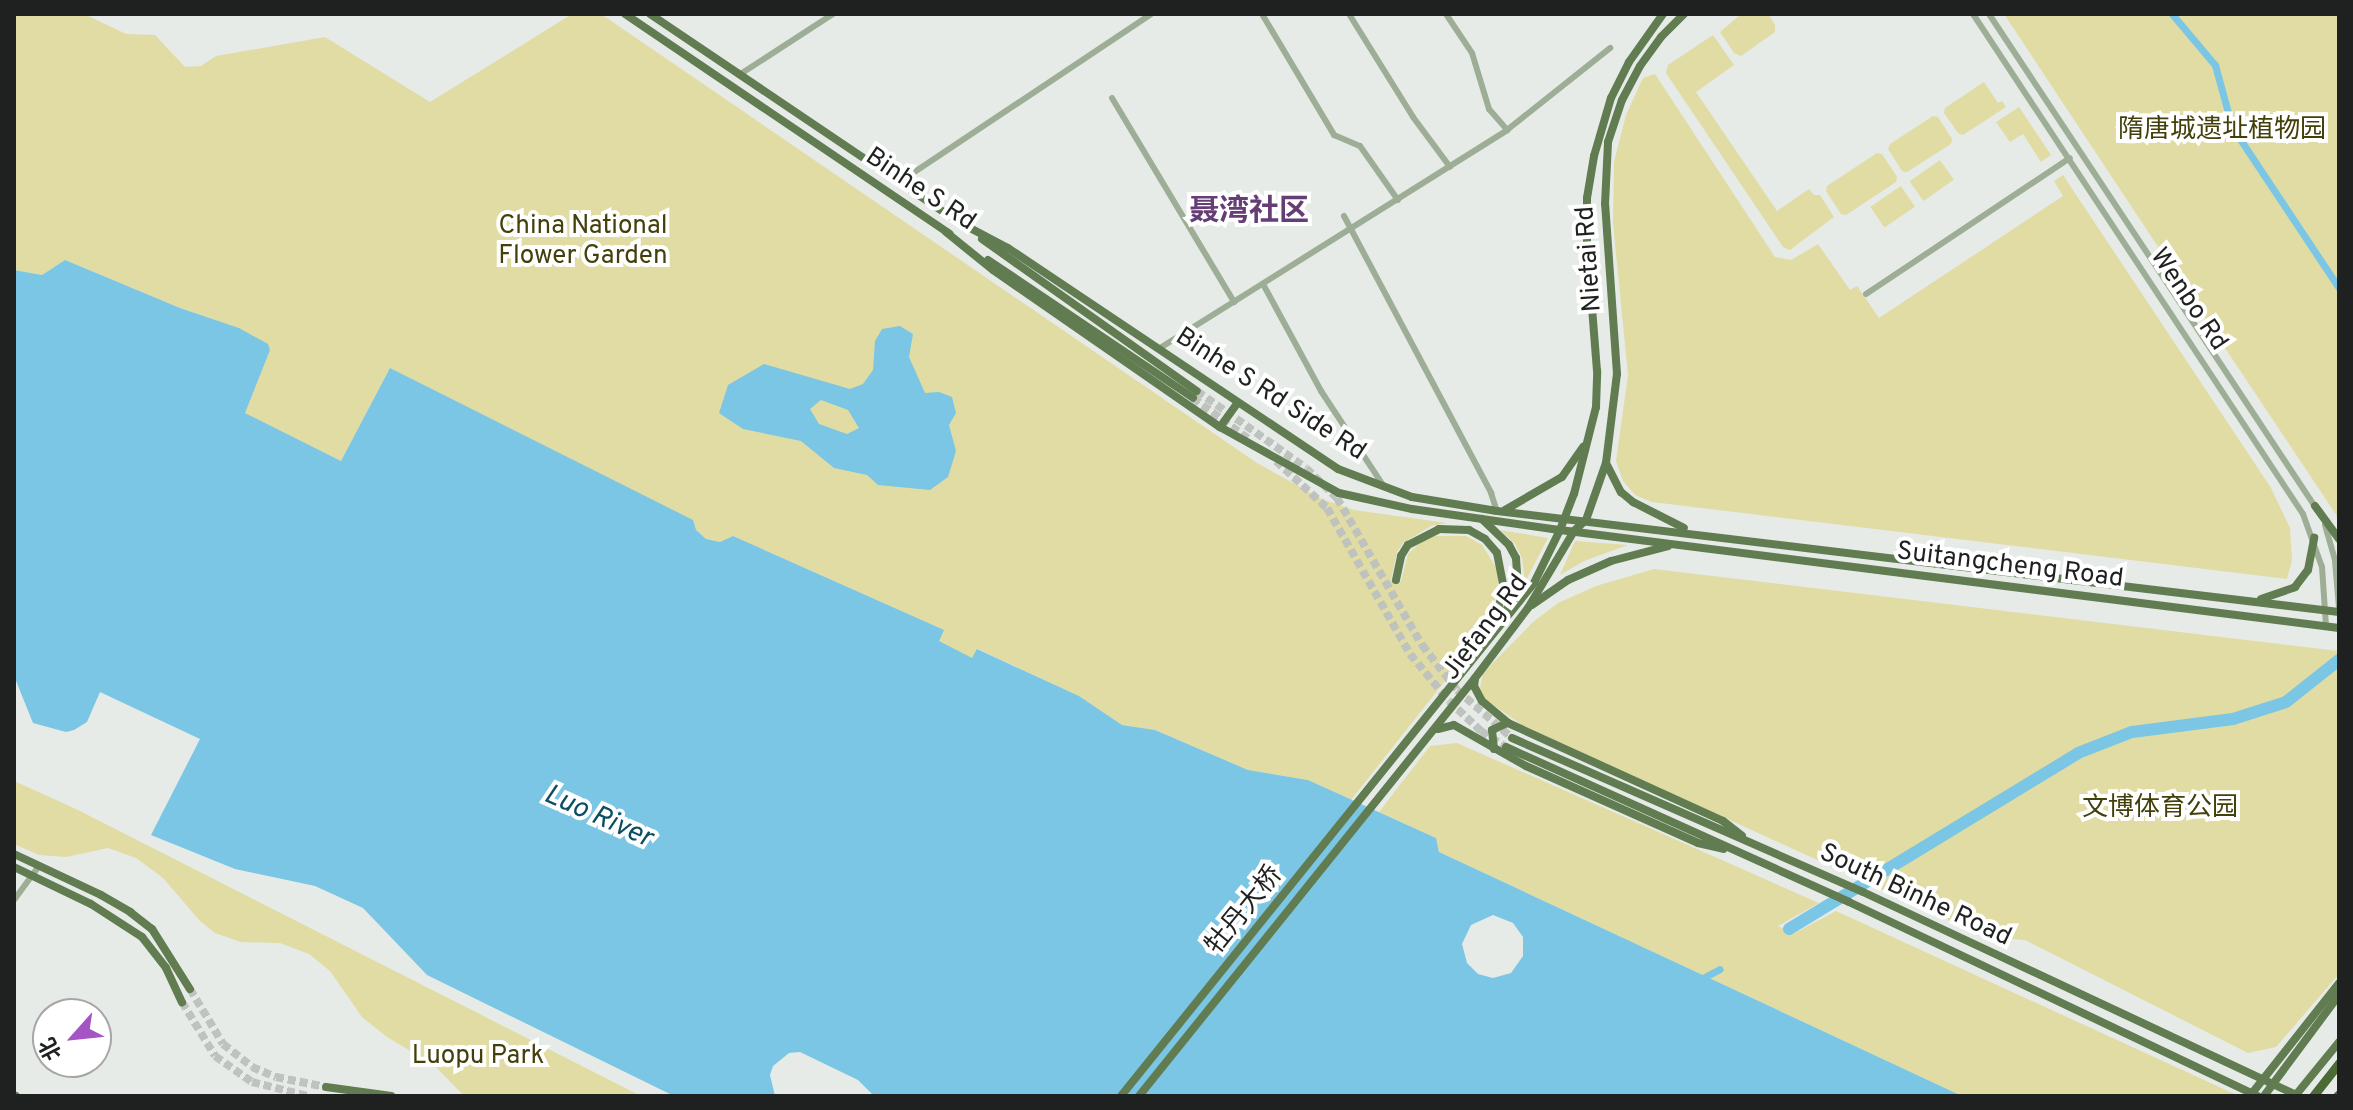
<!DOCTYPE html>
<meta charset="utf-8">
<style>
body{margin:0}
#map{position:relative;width:2353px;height:1110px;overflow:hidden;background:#e6ebe8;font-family:Overpass,"Noto Sans SC",sans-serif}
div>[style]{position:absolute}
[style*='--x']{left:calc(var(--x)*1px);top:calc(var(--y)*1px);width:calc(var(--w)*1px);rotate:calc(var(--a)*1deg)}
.green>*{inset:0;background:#e0dca4;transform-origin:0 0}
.water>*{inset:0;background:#7ac6e4}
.canal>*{height:7px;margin:-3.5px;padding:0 3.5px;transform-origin:3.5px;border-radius:3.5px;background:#7ac6e4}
.river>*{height:12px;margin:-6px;padding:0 6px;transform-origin:6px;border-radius:6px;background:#7ac6e4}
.major-tunnel>*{height:8px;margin-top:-4px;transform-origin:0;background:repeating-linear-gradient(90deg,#bec3c0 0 8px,transparent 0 12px)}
.minor>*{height:6px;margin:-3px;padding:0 3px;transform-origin:3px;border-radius:3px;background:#9eae96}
.major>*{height:8px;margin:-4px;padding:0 4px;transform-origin:4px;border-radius:4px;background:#607c50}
.highway>*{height:9px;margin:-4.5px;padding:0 4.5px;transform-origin:4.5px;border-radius:4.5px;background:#4a6a36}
.major-bridge>*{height:8px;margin:-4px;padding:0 4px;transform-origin:4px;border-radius:4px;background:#607c50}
span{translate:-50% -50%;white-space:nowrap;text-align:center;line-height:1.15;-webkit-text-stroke:8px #fff;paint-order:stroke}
.park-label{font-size:26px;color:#44400b}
.street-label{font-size:26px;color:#1f2120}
.water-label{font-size:28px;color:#0b4d61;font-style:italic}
.quarter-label{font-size:30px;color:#653e76;font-weight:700}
.frame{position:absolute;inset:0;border:16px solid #1f2120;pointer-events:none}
.north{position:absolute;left:32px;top:998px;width:80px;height:80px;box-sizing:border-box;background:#fff;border:2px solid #a5a6a6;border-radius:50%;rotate:243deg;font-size:22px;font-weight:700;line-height:32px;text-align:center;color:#1f2120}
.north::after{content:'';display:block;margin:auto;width:28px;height:36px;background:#a454c4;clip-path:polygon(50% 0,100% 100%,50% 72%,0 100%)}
</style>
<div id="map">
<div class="green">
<div style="clip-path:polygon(14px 14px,84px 14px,126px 34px,155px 35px,185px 67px,201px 66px,216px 56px,325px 37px,430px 102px,572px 14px,601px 14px,1257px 463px,1322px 499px,1354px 510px,1447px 523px,1431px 526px,1403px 543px,1397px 552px,1391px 580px,1401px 581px,1408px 554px,1421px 542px,1434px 536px,1466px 536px,1482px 545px,1498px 571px,1498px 590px,1491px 610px,1460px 648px,1456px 667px,1351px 800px,1308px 780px,1248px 770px,1155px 730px,1122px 725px,1079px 696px,978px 649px,972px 659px,938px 641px,943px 630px,733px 536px,720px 542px,706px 539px,696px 530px,390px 368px,341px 461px,244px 413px,269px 351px,239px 328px,180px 308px,65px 260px,42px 275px,14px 270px)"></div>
<div style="clip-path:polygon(1741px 14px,1768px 14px,1775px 25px,1775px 32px,1741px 56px,1734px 53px,1720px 32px)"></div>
<div style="clip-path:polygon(2004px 14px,2339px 14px,2339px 519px,2223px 345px)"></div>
<div style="clip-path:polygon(1713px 35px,1734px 65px,1696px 92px,1777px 211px,1809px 189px,1814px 195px,1820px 195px,1834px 217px,1790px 250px,1783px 247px,1666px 73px,1668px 65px)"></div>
<div style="clip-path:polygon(1655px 74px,1775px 257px,1791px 260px,1818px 244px,1850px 290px,1857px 286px,1879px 318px,2063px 196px,2054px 181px,2063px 175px,2271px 488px,2290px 528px,2292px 560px,2287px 579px,1652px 502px,1635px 495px,1623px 481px,1616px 461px,1628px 375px,1613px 223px,1614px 162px,1626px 115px,1643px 78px)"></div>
<div style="clip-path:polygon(1984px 82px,1998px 103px,2002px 101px,2006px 107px,1963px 135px,1958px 133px,1944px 113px,1945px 108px)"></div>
<div style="clip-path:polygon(2019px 107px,2051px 155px,2041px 162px,2023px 134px,2010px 142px,1996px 122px)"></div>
<div style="clip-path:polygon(1933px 116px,1938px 117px,1952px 139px,1951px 144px,1907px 172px,1902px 171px,1888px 149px,1890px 144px)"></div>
<div style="clip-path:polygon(1877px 153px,1882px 154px,1897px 177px,1896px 182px,1846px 215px,1841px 214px,1826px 191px,1827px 186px)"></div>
<div style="left:1940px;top:160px;width:24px;height:37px;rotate:55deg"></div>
<div style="left:1901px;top:186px;width:25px;height:37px;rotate:56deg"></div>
<div style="clip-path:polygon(1500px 530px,1548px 538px,1525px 582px,1522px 558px,1515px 544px)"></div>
<div style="clip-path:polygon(1575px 541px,1628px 545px,1584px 561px,1560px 575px)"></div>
<div style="clip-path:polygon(1654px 569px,2339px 651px,2339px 974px,2276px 1047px,2248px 1053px,2025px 940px,1986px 937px,1522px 725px,1485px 699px,1480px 688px,1483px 673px,1533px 622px,1558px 603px,1596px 586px)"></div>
<div style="clip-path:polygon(1457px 743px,1819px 903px,1778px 926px,1793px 934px,1836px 911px,2239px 1096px,1962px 1096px,1439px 852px,1436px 838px,1379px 812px,1430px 746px)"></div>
<div style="clip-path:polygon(14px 781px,76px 809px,641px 1096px,464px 1096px,434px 1065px,387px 1037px,362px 1017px,330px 971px,309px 954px,280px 943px,241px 942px,215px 933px,200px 921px,163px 878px,136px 858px,108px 848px,66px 857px,39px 855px,14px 844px)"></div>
</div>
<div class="water">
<div style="clip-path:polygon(evenodd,65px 260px,180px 308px,239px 328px,268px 344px,270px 350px,245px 413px,341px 461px,390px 368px,693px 520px,696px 530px,706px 539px,720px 542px,733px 536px,944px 630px,939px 641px,972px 658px,977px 649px,1079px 696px,1122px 725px,1155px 730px,1248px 770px,1308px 780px,1436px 838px,1439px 852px,1962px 1096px,874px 1096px,858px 1080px,800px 1052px,789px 1053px,773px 1066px,770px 1075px,775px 1096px,674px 1096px,427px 975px,363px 908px,315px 886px,235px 869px,151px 835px,200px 739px,100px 692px,87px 722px,74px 730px,66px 732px,33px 723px,14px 676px,14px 270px,42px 275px,65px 260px,1493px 915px,1513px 923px,1523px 937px,1523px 956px,1511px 973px,1493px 978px,1478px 974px,1467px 963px,1462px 944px,1471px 925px,1493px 915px)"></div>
<div style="clip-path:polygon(evenodd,900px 326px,913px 334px,909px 357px,925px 393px,939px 392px,952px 397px,956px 413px,949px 425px,956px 451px,948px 477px,930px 490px,878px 485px,867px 475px,834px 468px,801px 441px,743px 429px,719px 413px,728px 385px,764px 364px,850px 389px,863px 384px,873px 370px,875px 341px,882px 329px,900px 326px,821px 400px,848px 410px,859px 428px,847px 434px,819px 424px,810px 409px,821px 400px)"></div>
</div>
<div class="canal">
<div style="--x:2172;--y:14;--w:67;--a:49.9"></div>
<div style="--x:2215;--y:65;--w:64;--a:74.7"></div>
<div style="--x:2232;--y:127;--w:193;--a:56.4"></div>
<div style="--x:1701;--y:979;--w:21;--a:-28"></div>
</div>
<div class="river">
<div style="--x:1789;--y:929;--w:338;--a:-31.3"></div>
<div style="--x:2078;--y:753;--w:58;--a:-21.3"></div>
<div style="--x:2132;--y:732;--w:102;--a:-7.3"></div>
<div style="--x:2233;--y:719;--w:56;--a:-17.8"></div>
<div style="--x:2286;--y:702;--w:68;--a:-38.4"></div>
</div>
<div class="major-tunnel">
<div style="--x:1197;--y:391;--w:133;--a:35.2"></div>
<div style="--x:1306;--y:468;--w:43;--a:44.1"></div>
<div style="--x:1337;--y:498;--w:170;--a:60"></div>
<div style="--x:1422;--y:645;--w:57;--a:52.1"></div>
<div style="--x:1457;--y:690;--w:73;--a:41.1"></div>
<div style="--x:1193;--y:398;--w:71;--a:36.4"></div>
<div style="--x:1276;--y:461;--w:69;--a:42.7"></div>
<div style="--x:1327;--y:508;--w:168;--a:60.4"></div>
<div style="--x:1410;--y:654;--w:61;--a:50.3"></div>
<div style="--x:1449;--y:701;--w:44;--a:43.2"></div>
<div style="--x:1481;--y:731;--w:30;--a:33"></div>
<div style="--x:190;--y:989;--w:64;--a:59"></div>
<div style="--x:223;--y:1044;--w:37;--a:38"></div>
<div style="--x:252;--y:1067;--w:26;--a:23"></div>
<div style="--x:276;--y:1077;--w:51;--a:11.3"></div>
<div style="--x:182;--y:1002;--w:63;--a:58.6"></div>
<div style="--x:215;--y:1056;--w:45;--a:35.1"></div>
<div style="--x:252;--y:1082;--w:58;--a:14"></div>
</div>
<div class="minor">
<div style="--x:1262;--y:14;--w:141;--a:59.2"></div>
<div style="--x:1334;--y:135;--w:28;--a:23"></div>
<div style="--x:1360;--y:146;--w:66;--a:54.9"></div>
<div style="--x:1349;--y:14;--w:121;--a:58.1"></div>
<div style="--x:1413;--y:117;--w:62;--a:53.5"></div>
<div style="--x:1446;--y:14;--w:47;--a:56.3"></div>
<div style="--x:1472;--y:53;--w:59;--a:73.1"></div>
<div style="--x:1489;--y:109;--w:28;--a:49"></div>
<div style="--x:1973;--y:14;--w:599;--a:56.58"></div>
<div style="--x:2303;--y:514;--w:56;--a:70.3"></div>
<div style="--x:2322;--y:567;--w:59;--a:86.1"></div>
<div style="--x:1989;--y:14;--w:592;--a:56.5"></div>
<div style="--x:739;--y:75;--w:112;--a:-33"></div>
<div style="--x:1112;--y:98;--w:238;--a:59.1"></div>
<div style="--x:898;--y:183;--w:304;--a:-33.7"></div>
<div style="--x:1344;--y:216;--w:314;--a:62"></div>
<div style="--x:1491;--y:493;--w:19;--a:72"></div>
<div style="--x:1263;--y:284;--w:122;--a:61.5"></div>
<div style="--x:1321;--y:391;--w:113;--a:56.6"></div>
<div style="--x:1866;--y:294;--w:245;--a:-33.7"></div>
<div style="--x:1160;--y:348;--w:410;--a:-32.1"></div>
<div style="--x:1507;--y:130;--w:132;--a:-38.5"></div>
<div style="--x:2325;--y:525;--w:37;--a:74"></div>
<div style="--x:2335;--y:561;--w:47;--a:85.1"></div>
<div style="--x:14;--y:900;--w:42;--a:-53.7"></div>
</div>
<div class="major">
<div style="--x:625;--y:14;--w:392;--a:34.1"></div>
<div style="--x:650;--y:14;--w:368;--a:34"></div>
<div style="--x:953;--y:219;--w:62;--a:27.8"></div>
<div style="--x:1008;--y:248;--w:397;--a:33.8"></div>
<div style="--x:1338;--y:469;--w:79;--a:20.7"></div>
<div style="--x:1412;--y:497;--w:86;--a:9.4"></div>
<div style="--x:1497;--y:511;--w:848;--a:6.84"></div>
<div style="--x:946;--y:232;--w:60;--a:39"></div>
<div style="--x:993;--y:270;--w:276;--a:34.7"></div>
<div style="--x:1220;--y:427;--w:136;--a:29"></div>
<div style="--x:1339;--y:493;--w:75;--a:12.4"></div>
<div style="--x:1412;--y:509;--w:149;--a:8.1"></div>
<div style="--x:1560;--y:530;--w:785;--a:7.17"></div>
<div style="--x:982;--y:239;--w:263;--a:35.3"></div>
<div style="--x:988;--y:260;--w:247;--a:33.9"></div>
<div style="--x:1220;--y:427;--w:29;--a:-54"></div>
<div style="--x:1606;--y:463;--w:33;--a:63"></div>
<div style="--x:1621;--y:492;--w:16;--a:40"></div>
<div style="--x:1633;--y:502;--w:57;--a:27"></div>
<div style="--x:2315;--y:506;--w:41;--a:54"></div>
<div style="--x:1505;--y:510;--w:66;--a:-30.1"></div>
<div style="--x:1562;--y:477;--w:37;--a:-55"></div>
<div style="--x:1482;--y:519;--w:37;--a:44"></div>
<div style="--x:1509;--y:545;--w:15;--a:62"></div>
<div style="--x:1516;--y:558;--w:29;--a:86"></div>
<div style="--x:1518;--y:587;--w:25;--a:117"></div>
<div style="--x:1396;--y:580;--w:25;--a:-78"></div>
<div style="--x:1401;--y:556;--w:13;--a:-58"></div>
<div style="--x:1408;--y:545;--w:35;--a:-27"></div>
<div style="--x:1439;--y:529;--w:30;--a:2"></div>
<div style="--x:1469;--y:530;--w:18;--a:29"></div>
<div style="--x:1485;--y:539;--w:18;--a:49"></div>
<div style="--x:1497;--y:553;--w:36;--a:79"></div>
<div style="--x:1504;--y:588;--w:19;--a:106"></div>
<div style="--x:1499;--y:606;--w:50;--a:125.3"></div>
<div style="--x:1470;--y:647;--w:22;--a:111"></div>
<div style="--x:2261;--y:599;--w:36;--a:-19"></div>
<div style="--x:2295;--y:587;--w:21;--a:-53"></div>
<div style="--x:2308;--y:570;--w:33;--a:-79"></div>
<div style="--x:1532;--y:605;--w:44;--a:-34.8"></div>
<div style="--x:1568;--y:580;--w:47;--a:-23.8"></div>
<div style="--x:1611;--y:561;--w:59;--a:-14.7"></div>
<div style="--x:1475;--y:679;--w:7;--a:98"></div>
<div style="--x:1474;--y:686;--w:17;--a:62"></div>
<div style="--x:1482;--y:701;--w:34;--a:40"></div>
<div style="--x:1508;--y:723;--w:236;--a:24.5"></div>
<div style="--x:1723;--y:821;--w:24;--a:38"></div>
<div style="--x:1438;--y:729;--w:16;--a:-14"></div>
<div style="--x:1454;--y:725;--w:83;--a:29.7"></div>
<div style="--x:1526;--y:766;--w:188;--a:24.1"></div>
<div style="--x:1698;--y:843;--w:26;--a:13"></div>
<div style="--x:1512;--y:738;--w:383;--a:23.7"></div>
<div style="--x:1863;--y:892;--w:480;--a:25.1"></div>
<div style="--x:1506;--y:747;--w:376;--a:24.3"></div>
<div style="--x:1849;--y:902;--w:453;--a:25.4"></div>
<div style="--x:1494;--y:749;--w:19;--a:-96"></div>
<div style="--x:1492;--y:730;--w:17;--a:-25"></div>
<div style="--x:14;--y:854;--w:96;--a:25.2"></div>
<div style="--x:101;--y:895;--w:34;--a:30"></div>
<div style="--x:130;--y:912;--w:28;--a:38"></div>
<div style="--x:152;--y:929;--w:71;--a:57.7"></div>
<div style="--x:14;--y:867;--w:85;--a:25.7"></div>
<div style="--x:91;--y:904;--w:61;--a:32.9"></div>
<div style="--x:142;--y:937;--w:39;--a:52"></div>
<div style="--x:166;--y:968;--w:38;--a:65"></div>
<div style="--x:326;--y:1087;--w:66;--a:7.9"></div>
<div style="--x:2253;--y:1092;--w:139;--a:-51.7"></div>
<div style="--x:14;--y:1095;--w:2;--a:27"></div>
<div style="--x:1121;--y:1096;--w:659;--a:-51.16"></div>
<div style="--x:1534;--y:583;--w:59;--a:-63.9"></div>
<div style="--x:1560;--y:530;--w:39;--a:-69"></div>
<div style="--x:1574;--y:494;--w:90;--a:-75.8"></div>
<div style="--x:1596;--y:407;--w:36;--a:-88"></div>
<div style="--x:1597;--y:371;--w:128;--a:-94.5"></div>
<div style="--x:1587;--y:243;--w:45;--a:-90"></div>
<div style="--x:1587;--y:198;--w:43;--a:-80.5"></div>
<div style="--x:1594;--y:156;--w:60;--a:-73.7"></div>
<div style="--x:1611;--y:98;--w:40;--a:-63.4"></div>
<div style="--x:1629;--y:62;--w:59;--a:-54.7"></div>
<div style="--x:1139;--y:1096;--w:536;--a:-51.21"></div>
<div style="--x:1475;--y:678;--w:88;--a:-52.9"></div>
<div style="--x:1528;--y:608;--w:90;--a:-59.1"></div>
<div style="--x:1574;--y:531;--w:16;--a:-43"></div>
<div style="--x:1586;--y:520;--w:60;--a:-70.7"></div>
<div style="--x:1606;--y:463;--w:90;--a:-83"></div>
<div style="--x:1617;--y:374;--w:170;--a:-94"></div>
<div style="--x:1605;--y:204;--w:62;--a:-87.2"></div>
<div style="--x:1608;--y:142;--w:44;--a:-71.6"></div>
<div style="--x:1622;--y:100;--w:38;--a:-62"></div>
<div style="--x:1640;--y:66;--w:36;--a:-54"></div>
<div style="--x:1661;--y:37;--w:33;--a:-45"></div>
<div style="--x:2264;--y:1096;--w:126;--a:-53.4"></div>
</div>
<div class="highway">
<div style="--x:2313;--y:1096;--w:42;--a:-51.8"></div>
<div style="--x:2337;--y:1096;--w:3;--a:-45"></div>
</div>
<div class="major-bridge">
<div style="--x:2295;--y:1096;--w:70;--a:-50.8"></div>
</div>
<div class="park-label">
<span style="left:2222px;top:131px">隋唐城遗址植物园</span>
<span style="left:583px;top:242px">China National<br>Flower Garden</span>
<span style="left:2160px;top:809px">文博体育公园</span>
<span style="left:478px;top:1057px">Luopu Park</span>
</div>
<div class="street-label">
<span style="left:920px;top:190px;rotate:34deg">Binhe S Rd</span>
<span style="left:1590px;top:259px;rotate:-94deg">Nietai Rd</span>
<span style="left:2188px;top:300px;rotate:56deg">Wenbo Rd</span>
<span style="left:1270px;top:395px;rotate:33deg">Binhe S Rd Side Rd</span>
<span style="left:2010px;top:566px;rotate:7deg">Suitangcheng Road</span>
<span style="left:1486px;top:628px;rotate:-53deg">Jiefang Rd</span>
<span style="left:1915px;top:896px;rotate:25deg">South Binhe Road</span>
<span style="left:1245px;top:911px;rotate:-51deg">牡丹大桥</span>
</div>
<div class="water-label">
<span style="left:598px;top:817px;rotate:24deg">Luo River</span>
</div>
<div class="quarter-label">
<span style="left:1249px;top:213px">聂湾社区</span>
</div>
<div class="frame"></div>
<div class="north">北</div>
</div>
